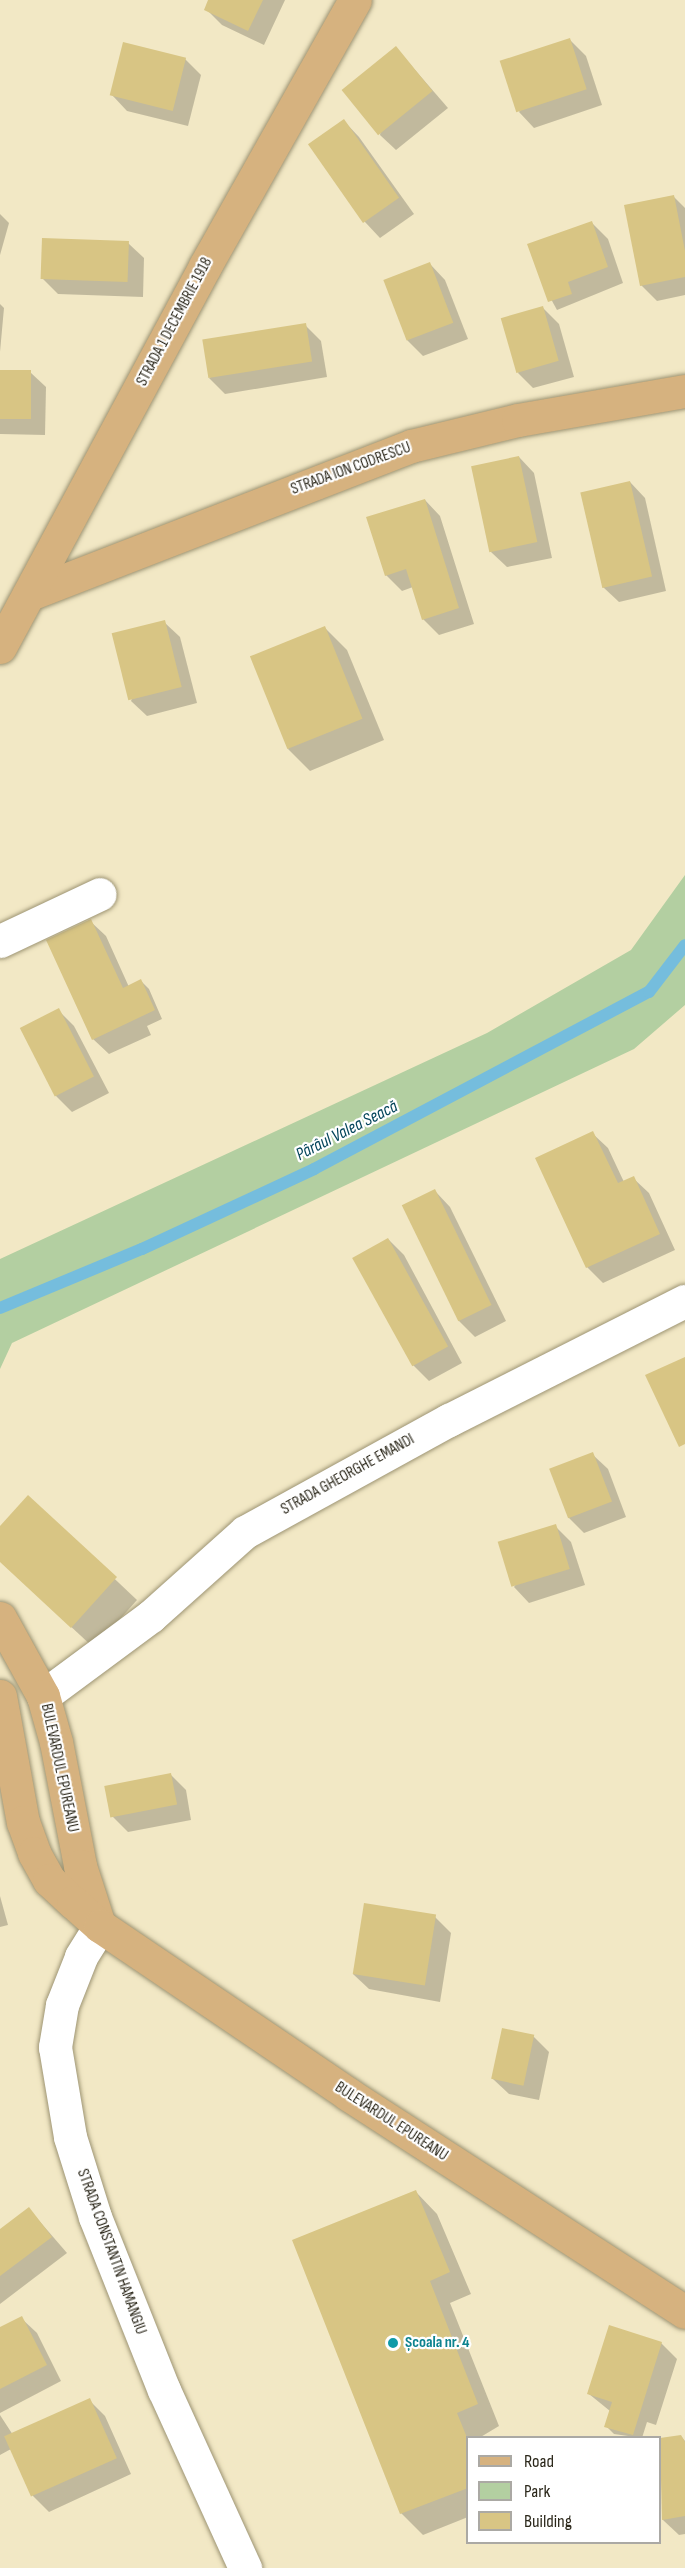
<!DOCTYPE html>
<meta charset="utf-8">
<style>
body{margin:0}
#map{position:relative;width:685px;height:2568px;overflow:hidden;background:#f2e8c5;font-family:"Sofia Sans Condensed",sans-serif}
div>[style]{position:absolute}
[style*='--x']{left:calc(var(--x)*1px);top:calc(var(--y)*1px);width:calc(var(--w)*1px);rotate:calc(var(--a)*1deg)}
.green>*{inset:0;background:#b3cfa1}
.shadow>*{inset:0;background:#0003}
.stream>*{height:12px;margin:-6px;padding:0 6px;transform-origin:6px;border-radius:6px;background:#75bddd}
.building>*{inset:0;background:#d8c584;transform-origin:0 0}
.roads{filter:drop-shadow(0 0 2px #9d9473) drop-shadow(0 0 2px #9d9473)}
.minor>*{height:33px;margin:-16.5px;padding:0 16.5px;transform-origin:16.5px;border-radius:16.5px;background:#fff}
.major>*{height:33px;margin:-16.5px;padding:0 16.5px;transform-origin:16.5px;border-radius:16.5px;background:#d6b27f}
.dots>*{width:16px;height:16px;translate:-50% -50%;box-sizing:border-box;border:3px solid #fff;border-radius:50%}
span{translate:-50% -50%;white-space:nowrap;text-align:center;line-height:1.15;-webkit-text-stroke:4.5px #fff;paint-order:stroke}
.street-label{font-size:16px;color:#2c281b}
.culture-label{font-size:16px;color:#0d838f;font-weight:700}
.left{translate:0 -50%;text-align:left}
.water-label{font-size:18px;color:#04455b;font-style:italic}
.legend{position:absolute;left:466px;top:2436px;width:195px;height:108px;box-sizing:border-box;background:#fff;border:2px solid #aba9a4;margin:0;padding:8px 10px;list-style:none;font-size:18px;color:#2c281b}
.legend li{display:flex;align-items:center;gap:12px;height:30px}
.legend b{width:30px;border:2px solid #aba9a4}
</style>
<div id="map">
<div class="green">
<div style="clip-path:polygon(685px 875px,685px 1005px,634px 1049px,12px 1343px,0 1369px,0 1259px,487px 1033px,631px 950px)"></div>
</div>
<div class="shadow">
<div style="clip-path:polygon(210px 0,285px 0,264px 45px,222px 25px,206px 9px)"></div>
<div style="clip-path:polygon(570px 40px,586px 56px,602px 105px,534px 128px,519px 112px)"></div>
<div style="clip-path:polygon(396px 48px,448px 108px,396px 150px,380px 135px)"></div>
<div style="clip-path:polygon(185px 59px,201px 75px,188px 126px,127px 111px,112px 95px)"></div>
<div style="clip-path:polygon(344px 121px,359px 137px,414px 214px,380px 238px,365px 222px)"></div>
<div style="clip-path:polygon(674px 197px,685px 208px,685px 295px,657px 301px,641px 285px)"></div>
<div style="clip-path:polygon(0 214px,9px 223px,0 255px)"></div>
<div style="clip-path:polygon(592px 223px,608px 239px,623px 283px,557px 310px,546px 290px)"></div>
<div style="clip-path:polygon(128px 243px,144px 258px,143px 297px,58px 294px,42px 278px)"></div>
<div style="clip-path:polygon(430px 264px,445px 280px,468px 339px,423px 356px,407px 340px)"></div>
<div style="clip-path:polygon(0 304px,4px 308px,0 352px)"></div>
<div style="clip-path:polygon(543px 308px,559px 324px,574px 377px,533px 388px,518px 373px)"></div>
<div style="clip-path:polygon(305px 325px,321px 341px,327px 377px,225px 394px,209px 378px)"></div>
<div style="clip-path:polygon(0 371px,30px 372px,46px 387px,45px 435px,0 434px)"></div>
<div style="clip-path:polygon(519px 457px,534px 473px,552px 558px,507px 567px,491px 552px)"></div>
<div style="clip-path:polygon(630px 482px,645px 498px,666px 591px,619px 602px,603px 587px)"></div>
<div style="clip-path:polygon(425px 500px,440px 516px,474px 624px,439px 635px,423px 619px,413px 587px,402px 591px,386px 575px)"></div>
<div style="clip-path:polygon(164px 622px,180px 637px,197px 703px,147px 716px,131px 701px)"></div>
<div style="clip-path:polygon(325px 628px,347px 650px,384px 740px,310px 771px,288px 749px)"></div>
<div style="clip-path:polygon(90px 921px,106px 936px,129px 987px,141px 981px,149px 989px,162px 1019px,147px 1026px,151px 1035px,109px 1054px,93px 1039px)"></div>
<div style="clip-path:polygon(58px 1010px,74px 1026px,109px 1093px,72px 1112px,56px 1096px)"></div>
<div style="clip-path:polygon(592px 1133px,608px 1148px,624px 1182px,633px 1178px,649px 1193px,675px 1250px,603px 1283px,587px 1267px)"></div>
<div style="clip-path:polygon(435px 1191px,450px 1207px,506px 1321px,475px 1337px,459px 1321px)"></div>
<div style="clip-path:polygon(388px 1239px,404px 1255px,462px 1363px,429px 1381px,413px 1365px)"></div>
<div style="clip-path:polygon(592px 1454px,608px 1469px,626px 1517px,584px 1533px,568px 1517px)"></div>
<div style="clip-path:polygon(28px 1497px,137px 1600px,94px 1648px,0 1561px,0 1529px)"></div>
<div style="clip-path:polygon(555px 1526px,571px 1542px,585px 1585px,529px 1603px,514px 1587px)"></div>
<div style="clip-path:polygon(170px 1774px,186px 1790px,191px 1820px,128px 1832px,112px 1816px)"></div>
<div style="clip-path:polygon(0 1896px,8px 1925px,0 1927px)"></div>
<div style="clip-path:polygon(435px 1917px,451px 1933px,440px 2002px,369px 1989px,353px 1974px)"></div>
<div style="clip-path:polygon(533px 2036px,549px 2052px,539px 2100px,509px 2094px,493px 2079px)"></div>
<div style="clip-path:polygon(416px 2192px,437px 2214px,471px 2294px,450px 2303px,499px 2426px,479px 2438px,468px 2438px,468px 2517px,423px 2535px,401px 2513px)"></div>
<div style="clip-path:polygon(29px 2209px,67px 2253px,0 2304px,0 2231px)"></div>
<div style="clip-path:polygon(21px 2318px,37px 2333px,61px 2381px,0 2413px,0 2329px)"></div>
<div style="clip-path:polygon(661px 2343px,677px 2359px,656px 2425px,647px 2422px,642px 2438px,614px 2434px,606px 2426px,610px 2411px,589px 2394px)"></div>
<div style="clip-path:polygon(89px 2400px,105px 2416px,131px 2474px,49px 2512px,33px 2496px,11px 2449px,0 2455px,0 2415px,13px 2435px)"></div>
<div style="clip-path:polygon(681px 2436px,685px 2441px,685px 2534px,679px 2535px,663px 2520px,660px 2440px)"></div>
</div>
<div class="stream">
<div style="--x:0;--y:1308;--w:154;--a:-22.6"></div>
<div style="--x:142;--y:1249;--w:190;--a:-24.9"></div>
<div style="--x:314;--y:1169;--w:379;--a:-27.9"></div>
<div style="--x:649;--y:992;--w:59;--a:-52.5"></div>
</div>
<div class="building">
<div style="clip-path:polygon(208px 0,263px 0,248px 31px,204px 10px)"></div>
<div style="left:570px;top:38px;width:54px;height:74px;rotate:72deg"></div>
<div style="left:123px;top:42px;width:65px;height:55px;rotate:14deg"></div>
<div style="left:396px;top:46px;width:58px;height:70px;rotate:51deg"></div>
<div style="left:344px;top:119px;width:96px;height:44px;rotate:55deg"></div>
<div style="clip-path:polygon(674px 195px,685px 251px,685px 277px,640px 286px,624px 205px)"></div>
<div style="clip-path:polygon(592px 221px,608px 267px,568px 282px,572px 294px,548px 302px,527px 244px)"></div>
<div style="left:42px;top:238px;width:87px;height:41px;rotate:2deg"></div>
<div style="left:430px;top:262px;width:65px;height:50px;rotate:69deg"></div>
<div style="left:543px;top:306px;width:57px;height:44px;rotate:74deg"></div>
<div style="left:306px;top:323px;width:39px;height:105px;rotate:81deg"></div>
<div style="left:0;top:370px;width:31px;height:49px"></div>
<div style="left:519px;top:456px;width:88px;height:49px;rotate:78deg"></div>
<div style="left:630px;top:481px;width:98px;height:51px;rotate:77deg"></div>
<div style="clip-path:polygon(425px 499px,459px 608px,422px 620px,406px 569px,385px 576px,366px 517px)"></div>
<div style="left:165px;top:620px;width:69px;height:55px;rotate:76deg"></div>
<div style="left:325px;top:626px;width:100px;height:81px;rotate:68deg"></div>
<div style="clip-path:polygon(91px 919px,123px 988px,141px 979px,155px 1010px,92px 1040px,46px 940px)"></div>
<div style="left:59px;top:1008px;width:77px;height:44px;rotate:63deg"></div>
<div style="clip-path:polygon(593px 1131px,618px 1183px,634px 1176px,660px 1234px,586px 1268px,535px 1158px)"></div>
<div style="left:435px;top:1189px;width:129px;height:37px;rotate:64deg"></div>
<div style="left:388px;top:1238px;width:124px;height:41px;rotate:61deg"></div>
<div style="clip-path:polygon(685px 1357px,685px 1444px,679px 1447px,645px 1375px)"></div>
<div style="left:593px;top:1452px;width:53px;height:47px;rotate:69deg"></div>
<div style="clip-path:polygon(28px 1495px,117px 1577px,71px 1628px,0 1562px,0 1526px)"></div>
<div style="left:556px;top:1524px;width:47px;height:61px;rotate:73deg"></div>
<div style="left:171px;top:1773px;width:32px;height:68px;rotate:79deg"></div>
<div style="left:364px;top:1903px;width:73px;height:72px;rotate:9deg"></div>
<div style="left:502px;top:2028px;width:33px;height:52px;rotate:12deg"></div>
<div style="clip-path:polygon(416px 2190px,450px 2272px,430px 2281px,478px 2404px,457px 2413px,468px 2440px,468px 2488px,400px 2514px,292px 2240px)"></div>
<div style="clip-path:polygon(29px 2207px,52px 2237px,0 2276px,0 2229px)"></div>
<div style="clip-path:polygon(22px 2316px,47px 2365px,0 2389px,0 2327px)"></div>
<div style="clip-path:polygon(609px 2325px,662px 2342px,633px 2435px,604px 2427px,612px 2402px,587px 2394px)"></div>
<div style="left:90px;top:2398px;width:66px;height:94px;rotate:66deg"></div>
<div style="clip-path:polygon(681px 2435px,685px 2442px,685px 2516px,662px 2520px,660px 2438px)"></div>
</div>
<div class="roads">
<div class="minor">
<div style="--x:0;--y:941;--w:110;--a:-25.2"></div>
<div style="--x:43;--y:1696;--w:134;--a:-36.5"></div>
<div style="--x:151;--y:1616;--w:126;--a:-41.8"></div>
<div style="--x:245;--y:1532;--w:233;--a:-28.8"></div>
<div style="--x:449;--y:1420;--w:264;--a:-26.8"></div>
<div style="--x:100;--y:1926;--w:36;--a:122"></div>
<div style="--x:81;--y:1957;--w:52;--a:111.6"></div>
<div style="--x:62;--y:2005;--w:43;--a:99.5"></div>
<div style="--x:55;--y:2047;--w:91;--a:80.5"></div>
<div style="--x:70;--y:2137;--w:84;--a:72.6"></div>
<div style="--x:95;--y:2217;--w:186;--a:68.3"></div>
<div style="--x:164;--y:2390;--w:196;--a:65.5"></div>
</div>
<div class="major">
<div style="--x:32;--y:593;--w:407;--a:-21.2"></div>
<div style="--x:411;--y:446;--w:110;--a:-13.7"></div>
<div style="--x:518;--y:420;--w:169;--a:-9.9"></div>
<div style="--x:0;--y:647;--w:433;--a:-61.7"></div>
<div style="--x:205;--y:266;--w:305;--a:-60.6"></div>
<div style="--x:0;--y:1618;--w:89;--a:61.1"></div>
<div style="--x:43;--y:1696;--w:48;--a:74.2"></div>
<div style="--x:56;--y:1742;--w:126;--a:79"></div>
<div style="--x:80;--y:1866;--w:62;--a:72.1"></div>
<div style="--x:0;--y:1696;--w:128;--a:79.7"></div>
<div style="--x:23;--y:1822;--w:33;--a:70"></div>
<div style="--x:34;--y:1853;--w:31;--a:61"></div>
<div style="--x:49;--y:1880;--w:33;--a:43"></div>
<div style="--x:73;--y:1902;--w:36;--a:42"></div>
<div style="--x:100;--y:1926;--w:300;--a:34.1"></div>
<div style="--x:348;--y:2094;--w:401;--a:32.9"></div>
</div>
</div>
<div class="dots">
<div style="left:393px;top:2343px;background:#0f9aa8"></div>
</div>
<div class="street-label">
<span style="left:175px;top:322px;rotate:-62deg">STRADA 1 DECEMBRIE 1918</span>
<span style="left:351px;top:469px;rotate:-20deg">STRADA ION CODRESCU</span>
<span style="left:348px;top:1475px;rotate:-29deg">STRADA GHEORGHE EMANDI</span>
<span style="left:59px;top:1768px;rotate:78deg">BULEVARDUL EPUREANU</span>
<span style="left:391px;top:2122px;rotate:33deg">BULEVARDUL EPUREANU</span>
<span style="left:111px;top:2252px;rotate:70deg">STRADA CONSTANTIN HAMANGIU</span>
</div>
<div class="culture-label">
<span class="left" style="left:405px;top:2343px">Școala nr. 4</span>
</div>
<div class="water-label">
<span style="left:347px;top:1131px;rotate:-27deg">Pârâul Valea Seacă</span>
</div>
<ul class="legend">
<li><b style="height:8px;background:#d6b27f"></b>Road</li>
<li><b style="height:16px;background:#b3cfa1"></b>Park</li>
<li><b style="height:16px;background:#d8c584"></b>Building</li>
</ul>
</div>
